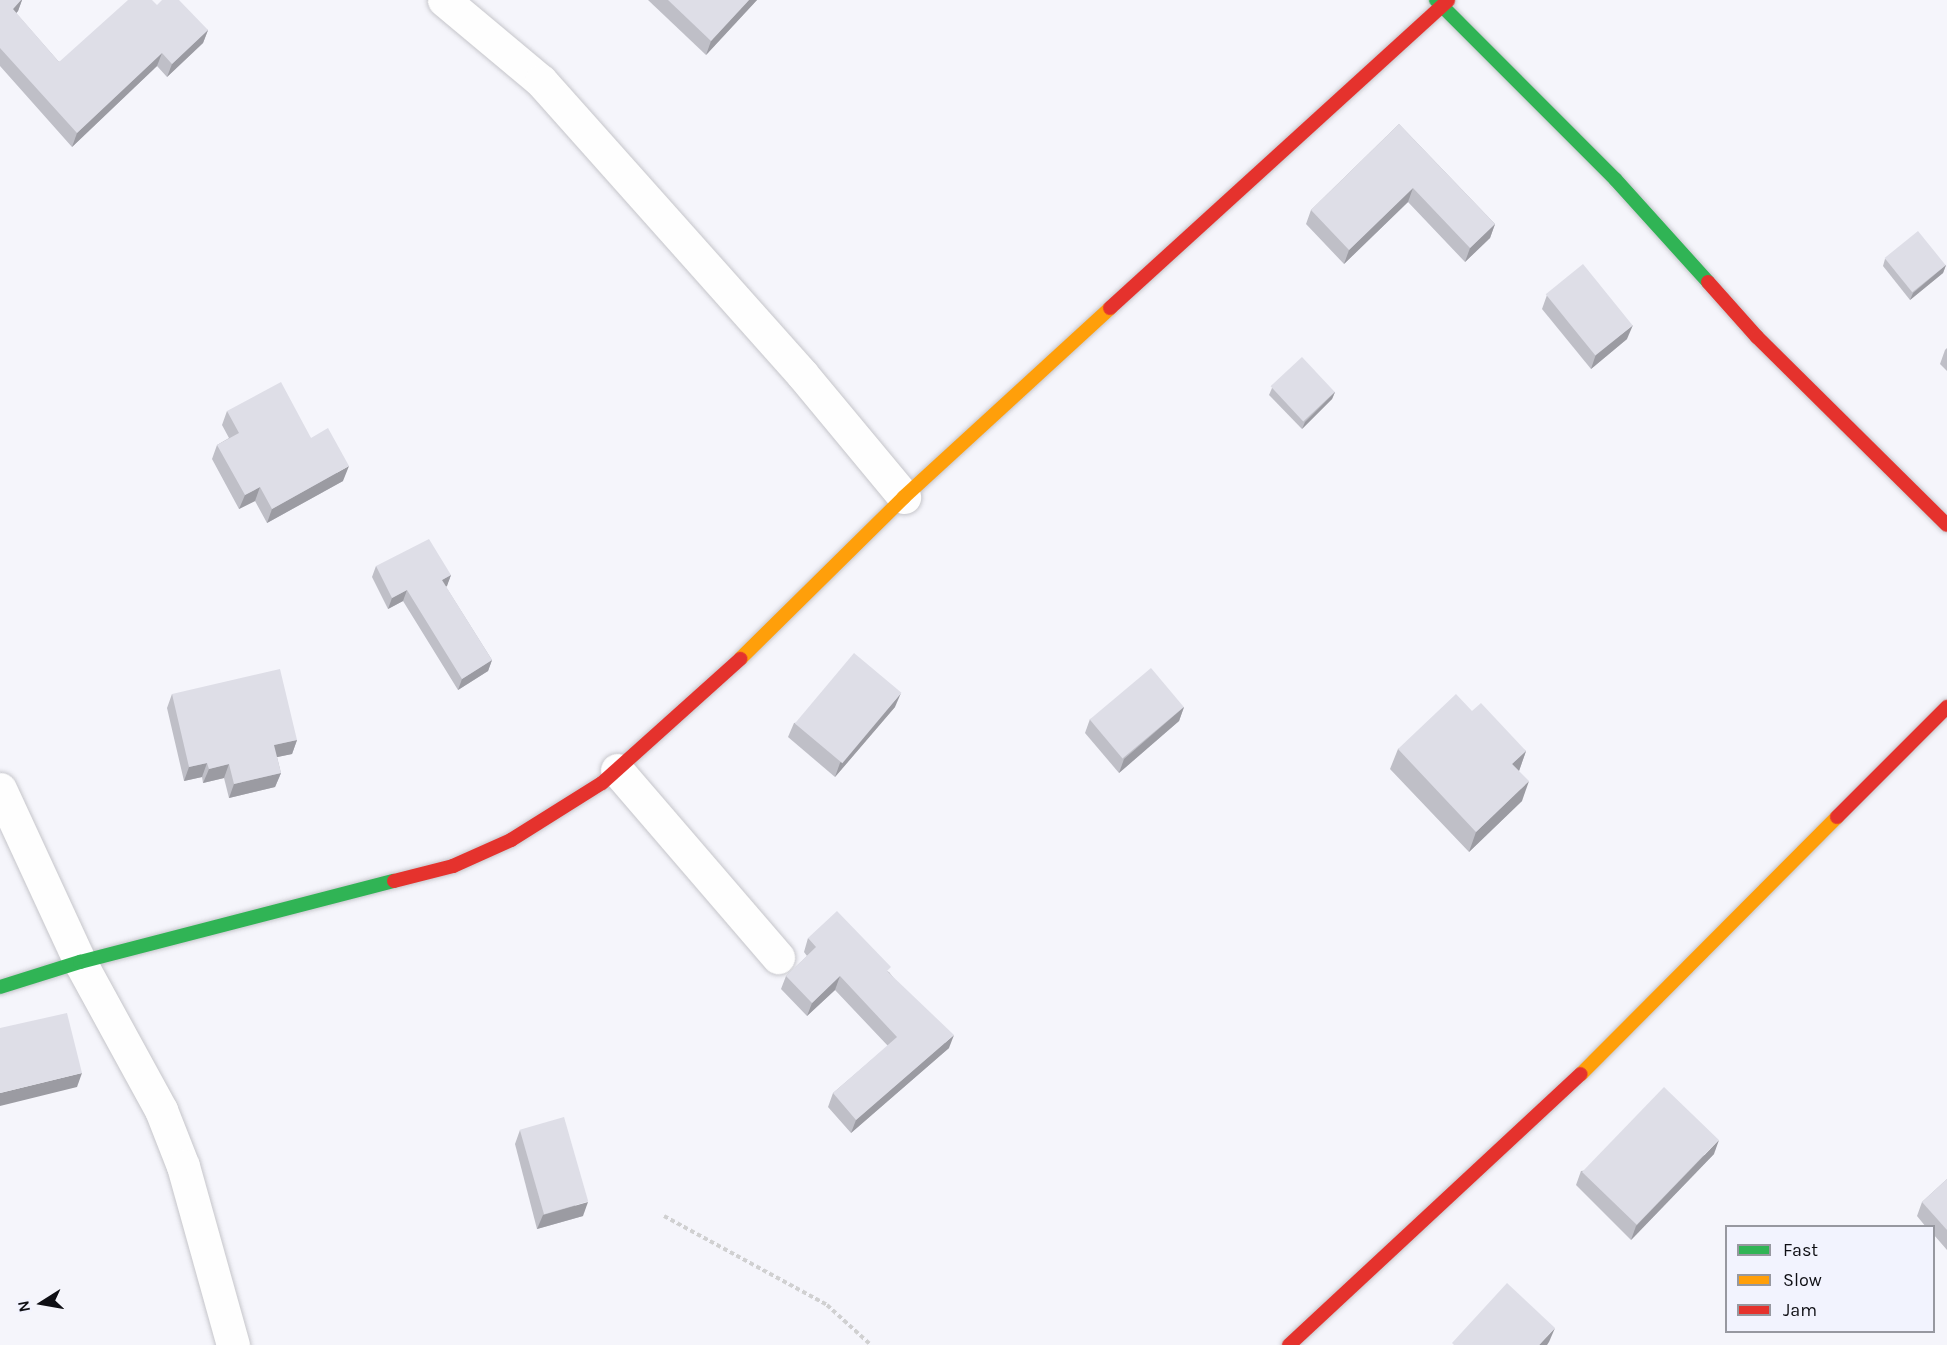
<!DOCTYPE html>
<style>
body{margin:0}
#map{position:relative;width:1947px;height:1345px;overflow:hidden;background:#f5f5fb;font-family:Karla,sans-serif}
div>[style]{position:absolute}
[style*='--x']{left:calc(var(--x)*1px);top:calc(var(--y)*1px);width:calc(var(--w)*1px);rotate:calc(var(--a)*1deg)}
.path>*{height:4px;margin-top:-2px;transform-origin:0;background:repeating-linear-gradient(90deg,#d0d0d1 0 4.5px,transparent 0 7.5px)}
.roads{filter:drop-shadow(0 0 2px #c5c5ca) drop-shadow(0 0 2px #c5c5ca)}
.street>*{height:33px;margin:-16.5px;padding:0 16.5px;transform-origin:16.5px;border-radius:16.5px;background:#fefefe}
.fast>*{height:14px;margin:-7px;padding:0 7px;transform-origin:7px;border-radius:7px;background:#30b455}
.slow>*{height:14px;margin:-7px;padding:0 7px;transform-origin:7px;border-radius:7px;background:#ff9f0a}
.jam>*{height:14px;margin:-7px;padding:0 7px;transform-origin:7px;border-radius:7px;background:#e5322d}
.wall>*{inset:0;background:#bfbfc7}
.shaded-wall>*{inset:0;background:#9b9ba2}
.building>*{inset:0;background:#dedee7;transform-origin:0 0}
span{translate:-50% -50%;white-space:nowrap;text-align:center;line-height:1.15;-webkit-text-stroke:4.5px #f2f3fe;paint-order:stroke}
.legend{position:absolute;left:1725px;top:1225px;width:210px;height:108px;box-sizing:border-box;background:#f2f3fe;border:2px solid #9798a0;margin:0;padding:8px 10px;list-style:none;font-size:18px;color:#0f0f14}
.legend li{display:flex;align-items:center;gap:12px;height:30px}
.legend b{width:30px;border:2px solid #9798a0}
.north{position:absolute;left:12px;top:1273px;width:60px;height:60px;-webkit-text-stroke:4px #f2f3fe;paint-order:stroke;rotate:259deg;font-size:16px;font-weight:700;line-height:24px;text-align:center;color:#0f0f14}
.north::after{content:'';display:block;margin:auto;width:21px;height:27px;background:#0f0f14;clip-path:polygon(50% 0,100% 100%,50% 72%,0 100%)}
</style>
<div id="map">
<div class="path">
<div style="--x:664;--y:1216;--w:186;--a:28.6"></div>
<div style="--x:827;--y:1305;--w:59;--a:42.3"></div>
</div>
<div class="roads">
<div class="street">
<div style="--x:444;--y:0;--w:126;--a:39.9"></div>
<div style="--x:541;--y:81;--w:392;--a:48.3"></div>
<div style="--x:802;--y:374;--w:160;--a:50.3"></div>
<div style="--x:617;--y:770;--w:247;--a:49.3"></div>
<div style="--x:0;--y:789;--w:191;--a:65.2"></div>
<div style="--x:80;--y:962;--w:169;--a:61.3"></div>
<div style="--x:161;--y:1110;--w:60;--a:68.6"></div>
<div style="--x:183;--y:1166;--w:186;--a:74.4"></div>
</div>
<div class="fast">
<div style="--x:1436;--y:0;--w:253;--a:45"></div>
<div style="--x:1615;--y:179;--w:139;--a:47.9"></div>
<div style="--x:0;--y:987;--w:84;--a:-17.4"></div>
<div style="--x:80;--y:962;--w:324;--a:-14.5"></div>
</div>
<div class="slow">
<div style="--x:740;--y:659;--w:231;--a:-44.6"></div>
<div style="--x:904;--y:497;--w:280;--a:-42.5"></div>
<div style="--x:1581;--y:1074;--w:363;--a:-45.1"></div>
</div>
<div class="jam">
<div style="--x:1708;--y:282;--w:74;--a:48.3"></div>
<div style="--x:1757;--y:337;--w:267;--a:44.7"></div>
<div style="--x:1110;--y:308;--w:457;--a:-42.3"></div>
<div style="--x:1837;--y:817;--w:156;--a:-45"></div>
<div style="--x:394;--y:881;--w:61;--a:-14.3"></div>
<div style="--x:453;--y:866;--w:64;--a:-24.1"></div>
<div style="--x:511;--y:840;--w:107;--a:-32.1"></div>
<div style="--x:602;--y:783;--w:186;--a:-41.9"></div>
<div style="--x:1289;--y:1345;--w:398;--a:-42.9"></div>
</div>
</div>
<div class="wall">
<div style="clip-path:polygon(0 0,22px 0,18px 11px,16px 13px,59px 62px,157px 5px,208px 30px,203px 43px,167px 77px,157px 66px,72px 147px,0 66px)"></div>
<div style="clip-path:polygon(648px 0,757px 0,706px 55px)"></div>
<div style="clip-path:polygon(1399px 124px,1495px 224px,1490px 238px,1465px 262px,1408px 202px,1344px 264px,1306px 224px,1311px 210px)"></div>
<div style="clip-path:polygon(1885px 259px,1946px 265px,1943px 273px,1910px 300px,1883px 266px)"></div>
<div style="clip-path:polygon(1547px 295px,1627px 339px,1591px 369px,1542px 309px)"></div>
<div style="clip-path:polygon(1947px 348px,1947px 371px,1940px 364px,1945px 350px)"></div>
<div style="clip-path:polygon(1272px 388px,1335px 392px,1332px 399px,1302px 429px,1269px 395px)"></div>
<div style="clip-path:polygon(227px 411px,311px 438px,343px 481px,267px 523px,255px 501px,239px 509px,212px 459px,217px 445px,229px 438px,222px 425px)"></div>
<div style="clip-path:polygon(376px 566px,451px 575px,446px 587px,492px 660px,488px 671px,458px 690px,403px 601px,388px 609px,372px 577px)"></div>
<div style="clip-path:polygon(172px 694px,297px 740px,292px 754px,277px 757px,281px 773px,275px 787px,229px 798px,224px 778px,203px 783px,202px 777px,184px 781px,167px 708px)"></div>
<div style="clip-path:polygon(895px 707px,835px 777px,788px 737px,794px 723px)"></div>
<div style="clip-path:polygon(1184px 707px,1179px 721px,1119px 773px,1085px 733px,1090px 719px)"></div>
<div style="clip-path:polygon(1472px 711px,1526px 751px,1519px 771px,1522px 801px,1469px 852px,1390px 769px,1398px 749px)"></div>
<div style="clip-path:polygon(808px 938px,889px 972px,949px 1048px,851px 1133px,828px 1107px,833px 1093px,888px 1046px,835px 990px,807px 1016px,781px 989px,786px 976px,807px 956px,804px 952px)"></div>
<div style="clip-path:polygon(520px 1130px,583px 1216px,537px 1229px,515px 1144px)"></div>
<div style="clip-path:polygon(1714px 1154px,1631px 1240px,1576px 1185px,1581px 1171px)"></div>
<div style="clip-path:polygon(1947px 1179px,1947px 1250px,1934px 1235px,1934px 1227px,1926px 1227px,1917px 1216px,1922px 1202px)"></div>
</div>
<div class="shaded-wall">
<div style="clip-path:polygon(21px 0,22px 0,18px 11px,8px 23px,13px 9px)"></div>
<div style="clip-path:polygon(749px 0,757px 0,706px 55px,711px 41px)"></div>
<div style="clip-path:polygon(208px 30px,203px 43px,167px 77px,172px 64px)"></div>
<div style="clip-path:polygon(162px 53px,157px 66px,72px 147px,77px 133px)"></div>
<div style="clip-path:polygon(1413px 188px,1408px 202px,1344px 264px,1349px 250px)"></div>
<div style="clip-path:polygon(1495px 224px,1490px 238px,1465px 262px,1470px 248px)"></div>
<div style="clip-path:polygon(1946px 265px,1943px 273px,1910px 300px,1913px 293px)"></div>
<div style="clip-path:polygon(1633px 325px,1627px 339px,1591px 369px,1596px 354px)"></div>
<div style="clip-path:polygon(1335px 392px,1332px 399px,1302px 429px,1305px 422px)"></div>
<div style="clip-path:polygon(349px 466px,343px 481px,267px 523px,272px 509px)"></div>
<div style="clip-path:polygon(260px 487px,255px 501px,239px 509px,245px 495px)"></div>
<div style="clip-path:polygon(451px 575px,447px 586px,439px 591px,442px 580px)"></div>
<div style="clip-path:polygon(407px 590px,403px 601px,388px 609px,392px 598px)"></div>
<div style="clip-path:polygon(492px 660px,488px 671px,458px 690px,462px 679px)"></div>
<div style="clip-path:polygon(901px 693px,895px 707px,835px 777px,840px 763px)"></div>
<div style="clip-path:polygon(1184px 707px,1179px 721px,1119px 773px,1124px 759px)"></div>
<div style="clip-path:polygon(297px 740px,292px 754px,268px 759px,274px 745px)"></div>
<div style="clip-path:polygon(1526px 751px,1519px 771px,1512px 764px)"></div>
<div style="clip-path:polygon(207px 763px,202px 777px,184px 781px,189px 767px)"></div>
<div style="clip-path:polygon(229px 764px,224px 778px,203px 783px,209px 769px)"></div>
<div style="clip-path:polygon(281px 773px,275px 787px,229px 798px,234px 784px)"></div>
<div style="clip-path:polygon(1529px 781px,1522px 801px,1469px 852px,1476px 832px)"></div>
<div style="clip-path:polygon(840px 976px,835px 990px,807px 1016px,812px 1003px)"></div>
<div style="clip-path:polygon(954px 1035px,949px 1048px,851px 1133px,856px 1120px)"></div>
<div style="clip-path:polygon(82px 1073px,77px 1087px,0 1106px,0 1093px)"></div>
<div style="clip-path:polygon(1719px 1140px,1714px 1154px,1631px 1240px,1636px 1226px)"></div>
<div style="clip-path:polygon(588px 1202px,583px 1216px,537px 1229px,543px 1215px)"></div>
<div style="clip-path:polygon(1555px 1328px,1549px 1342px,1547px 1345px,1539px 1345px)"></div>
</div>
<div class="building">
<div style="clip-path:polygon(0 0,21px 0,13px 9px,59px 62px,128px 0,152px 0,157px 5px,162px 0,179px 0,208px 30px,172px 64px,162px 53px,77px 133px,0 48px)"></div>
<div style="clip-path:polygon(668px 0,749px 0,711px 41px)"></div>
<div style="clip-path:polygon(1399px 124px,1495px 224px,1470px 248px,1413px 188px,1349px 250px,1311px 210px)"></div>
<div style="left:1918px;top:231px;width:44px;height:43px;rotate:51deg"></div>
<div style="left:1583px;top:264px;width:79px;height:48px;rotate:51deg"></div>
<div style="left:1302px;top:357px;width:48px;height:43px;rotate:47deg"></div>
<div style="clip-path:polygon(281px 382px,311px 438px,328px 428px,349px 466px,272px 509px,260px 487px,245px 495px,217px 445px,239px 433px,227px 411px)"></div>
<div style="clip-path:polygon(429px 539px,451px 575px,442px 580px,492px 660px,462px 679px,407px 590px,392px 598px,376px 566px)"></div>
<div style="left:854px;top:653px;width:62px;height:92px;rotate:40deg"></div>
<div style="left:1151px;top:668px;width:51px;height:80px;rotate:50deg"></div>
<div style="clip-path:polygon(280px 669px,297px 740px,274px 745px,281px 773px,234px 784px,229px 764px,209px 769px,207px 763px,189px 767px,172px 694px)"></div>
<div style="clip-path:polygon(1456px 694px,1472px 711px,1481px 703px,1526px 751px,1512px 764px,1529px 781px,1476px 832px,1398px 749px)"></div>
<div style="clip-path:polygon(837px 911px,891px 967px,887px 971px,954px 1035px,856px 1120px,833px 1093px,897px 1037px,840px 976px,812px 1003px,786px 976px,816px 947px,808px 938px)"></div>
<div style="clip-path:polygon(67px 1013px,82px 1073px,0 1093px,0 1028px)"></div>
<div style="left:1664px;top:1087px;width:76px;height:118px;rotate:44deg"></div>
<div style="left:564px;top:1117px;width:88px;height:46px;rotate:74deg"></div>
<div style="clip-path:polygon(1947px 1179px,1947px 1230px,1922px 1202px)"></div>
<div style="clip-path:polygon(1507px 1283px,1555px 1328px,1539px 1345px,1454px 1345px,1452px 1343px)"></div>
</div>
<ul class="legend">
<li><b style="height:8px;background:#30b455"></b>Fast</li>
<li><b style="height:8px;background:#ff9f0a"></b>Slow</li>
<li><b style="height:8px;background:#e5322d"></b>Jam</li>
</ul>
<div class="north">N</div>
</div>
